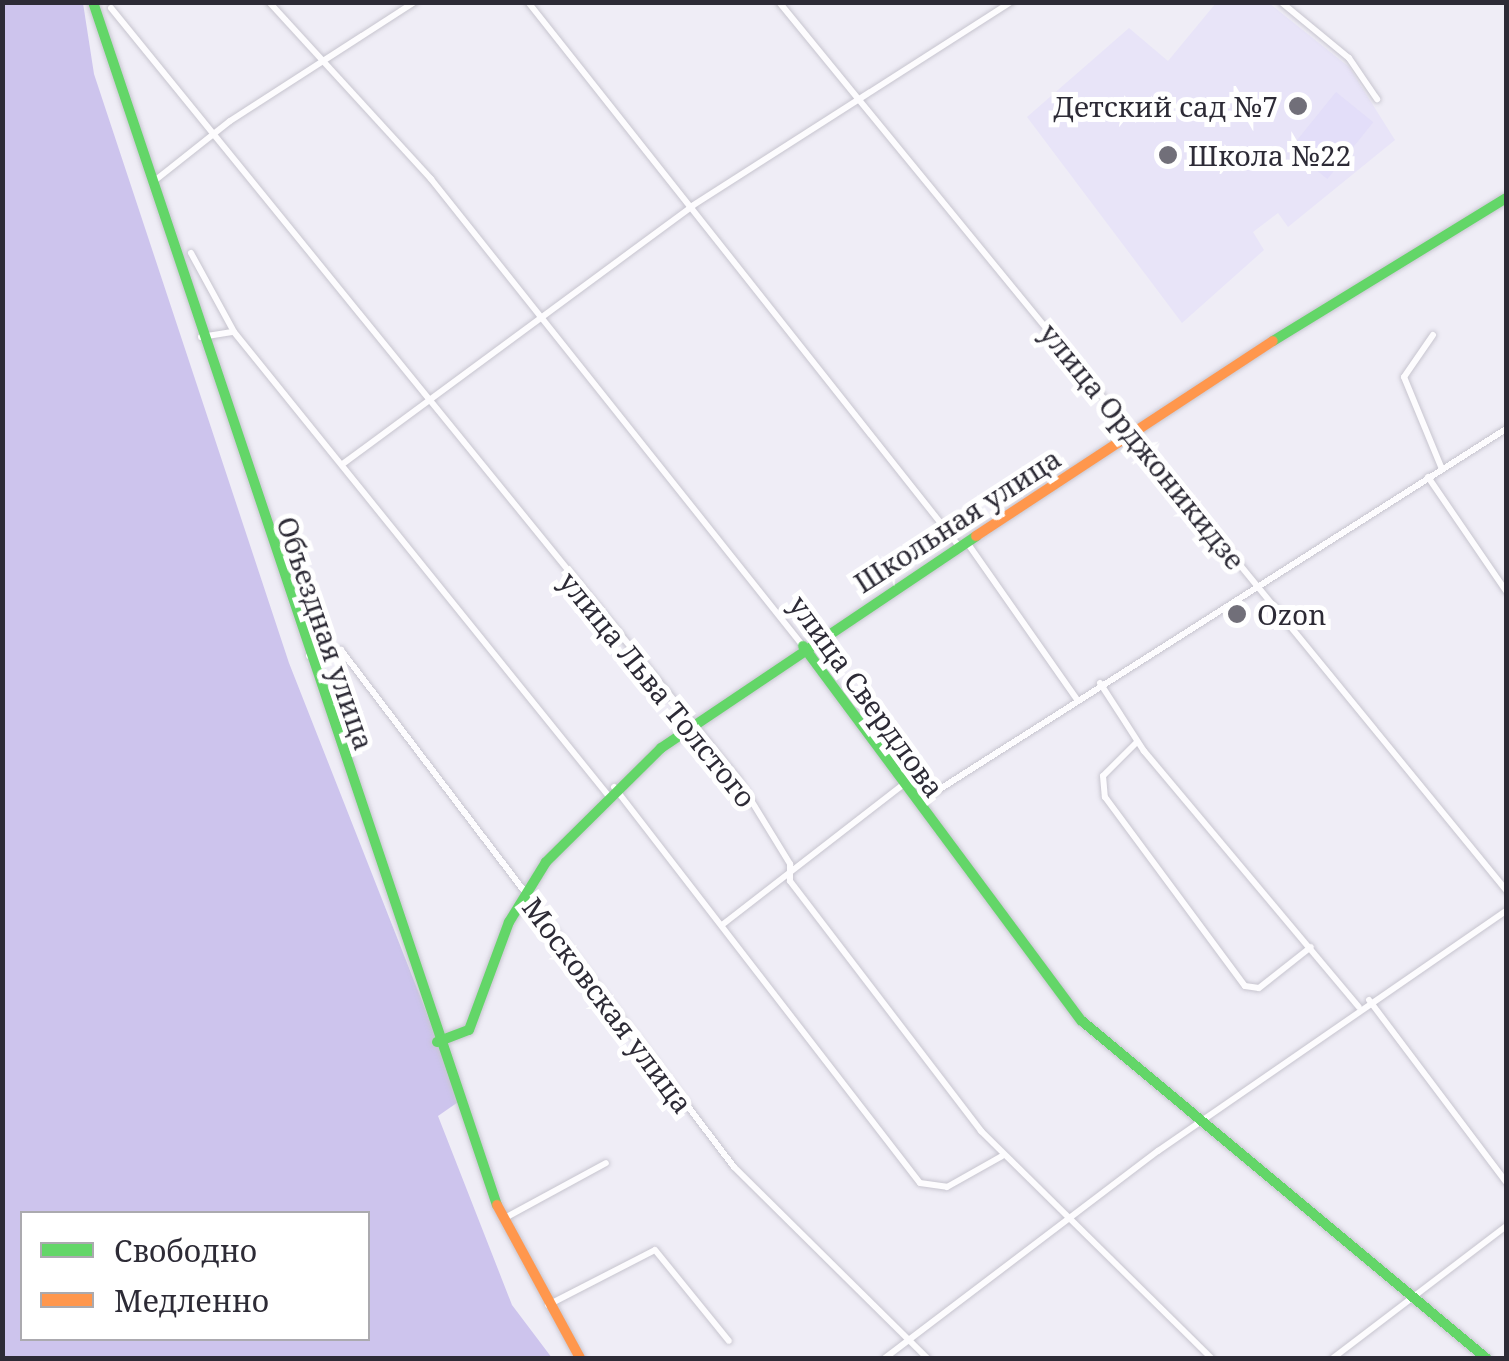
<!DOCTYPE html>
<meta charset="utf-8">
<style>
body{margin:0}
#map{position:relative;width:1509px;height:1361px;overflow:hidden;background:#efedf6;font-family:"Noto Serif",serif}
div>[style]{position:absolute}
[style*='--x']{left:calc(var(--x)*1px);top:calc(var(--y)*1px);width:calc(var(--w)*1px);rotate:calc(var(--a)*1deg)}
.built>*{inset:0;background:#e8e4f8}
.green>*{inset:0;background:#e3def9;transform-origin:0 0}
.forest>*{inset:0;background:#cdc4ed}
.roads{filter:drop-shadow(0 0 2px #c7c5cf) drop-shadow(0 0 2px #c7c5cf)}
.street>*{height:6px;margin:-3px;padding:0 3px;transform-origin:3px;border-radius:3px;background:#fdfcfe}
.fast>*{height:10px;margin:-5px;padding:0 5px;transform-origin:5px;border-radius:5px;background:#63d668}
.slow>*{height:10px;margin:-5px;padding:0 5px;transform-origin:5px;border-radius:5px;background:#ff974d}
.dots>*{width:28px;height:28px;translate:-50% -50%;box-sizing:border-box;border:5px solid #fff;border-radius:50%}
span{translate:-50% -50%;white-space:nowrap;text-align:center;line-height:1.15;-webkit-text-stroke:10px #fff;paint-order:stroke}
.poi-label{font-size:28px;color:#2d2b36}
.right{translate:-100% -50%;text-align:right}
.left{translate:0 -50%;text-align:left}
.street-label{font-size:28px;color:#2d2b36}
.frame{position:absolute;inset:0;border:5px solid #2d2b36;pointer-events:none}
.legend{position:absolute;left:20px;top:1211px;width:350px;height:130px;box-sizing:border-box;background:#fff;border:2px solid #abaaaf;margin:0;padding:12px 18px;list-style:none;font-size:30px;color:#2d2b36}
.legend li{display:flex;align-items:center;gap:20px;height:50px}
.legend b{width:50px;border:2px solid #abaaaf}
</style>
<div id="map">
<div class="built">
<div style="clip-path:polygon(1216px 3px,1269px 3px,1349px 67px,1395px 140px,1288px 227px,1278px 213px,1253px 232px,1264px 250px,1182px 323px,1027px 117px,1129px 28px,1168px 61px)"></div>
</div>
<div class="green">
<div style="left:1336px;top:92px;width:48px;height:73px;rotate:39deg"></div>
</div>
<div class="forest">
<div style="clip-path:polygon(evenodd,3px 3px,83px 3px,94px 74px,289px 663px,461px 1100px,438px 1116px,512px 1305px,552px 1358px,3px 1358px,3px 3px,22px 1214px,368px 1214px,368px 1338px,22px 1338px,22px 1214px)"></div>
</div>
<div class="roads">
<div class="street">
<div style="--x:269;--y:2;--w:240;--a:47.5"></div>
<div style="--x:431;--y:179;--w:597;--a:51.46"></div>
<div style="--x:528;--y:2;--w:693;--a:51.62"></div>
<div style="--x:779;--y:2;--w:1148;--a:50.69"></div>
<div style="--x:1281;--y:2;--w:88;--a:39.5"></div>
<div style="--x:1349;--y:58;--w:50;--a:55.7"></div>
<div style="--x:111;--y:8;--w:994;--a:50.88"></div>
<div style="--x:738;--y:779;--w:100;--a:58.5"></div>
<div style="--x:790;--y:864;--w:17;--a:90"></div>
<div style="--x:790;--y:881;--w:315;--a:52.6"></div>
<div style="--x:981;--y:1131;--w:323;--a:44.6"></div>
<div style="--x:153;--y:182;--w:98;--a:-38.4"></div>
<div style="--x:230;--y:121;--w:220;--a:-32.8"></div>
<div style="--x:191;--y:253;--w:90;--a:61.4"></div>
<div style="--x:234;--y:332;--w:594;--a:51.08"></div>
<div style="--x:1433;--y:335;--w:51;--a:124.6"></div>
<div style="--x:1404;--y:377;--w:100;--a:67.6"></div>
<div style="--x:201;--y:337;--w:33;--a:-9"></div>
<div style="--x:344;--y:463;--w:433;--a:-36.4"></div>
<div style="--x:692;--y:206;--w:379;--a:-32.6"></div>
<div style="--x:1428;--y:477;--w:138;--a:55.6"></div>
<div style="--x:966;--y:541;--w:192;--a:55"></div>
<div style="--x:309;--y:656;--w:33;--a:-11"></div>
<div style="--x:341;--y:650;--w:649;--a:52.76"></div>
<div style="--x:734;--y:1167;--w:272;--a:44.7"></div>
<div style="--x:1100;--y:683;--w:81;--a:57.1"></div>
<div style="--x:1144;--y:751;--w:334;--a:50"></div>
<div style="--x:1137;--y:742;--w:48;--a:135"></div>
<div style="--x:1103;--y:776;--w:21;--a:85"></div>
<div style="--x:1105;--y:797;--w:235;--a:53.5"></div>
<div style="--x:1245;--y:986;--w:14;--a:8"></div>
<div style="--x:1259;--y:988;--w:66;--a:-38.3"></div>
<div style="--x:614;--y:787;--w:500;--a:52.31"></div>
<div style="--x:920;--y:1183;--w:27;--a:8"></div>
<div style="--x:947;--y:1187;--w:63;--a:-29.4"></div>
<div style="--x:918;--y:803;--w:697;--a:-32.46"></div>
<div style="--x:722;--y:925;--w:230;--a:-37.8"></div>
<div style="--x:1369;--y:1000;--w:228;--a:53"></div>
<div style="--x:503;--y:1219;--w:117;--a:-28.5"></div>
<div style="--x:548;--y:1305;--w:120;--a:-27.2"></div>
<div style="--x:655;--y:1250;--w:117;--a:50.9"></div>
<div style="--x:885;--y:1358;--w:343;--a:-37.2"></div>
<div style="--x:1158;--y:1151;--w:423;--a:-34.6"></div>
<div style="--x:1333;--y:1358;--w:218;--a:-37.3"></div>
</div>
<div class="fast">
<div style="--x:93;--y:2;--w:1269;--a:71.44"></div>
<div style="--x:1273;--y:341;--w:273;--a:-31.5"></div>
<div style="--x:803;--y:646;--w:467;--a:53.4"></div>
<div style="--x:1082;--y:1021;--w:526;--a:39.83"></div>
<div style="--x:437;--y:1042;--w:34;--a:-21"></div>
<div style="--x:469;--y:1030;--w:115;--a:-69.7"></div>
<div style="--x:509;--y:922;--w:70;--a:-58.3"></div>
<div style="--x:546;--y:862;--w:162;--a:-44.7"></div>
<div style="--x:661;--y:748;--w:380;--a:-33.9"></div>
</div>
<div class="slow">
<div style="--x:976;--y:536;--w:355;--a:-33.3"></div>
<div style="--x:497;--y:1205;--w:174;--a:61.5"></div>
</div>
</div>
<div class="dots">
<div style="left:1298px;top:106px;background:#716f79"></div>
<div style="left:1168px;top:155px;background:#716f79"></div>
<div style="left:1237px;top:614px;background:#716f79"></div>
</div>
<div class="poi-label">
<span class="right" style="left:1278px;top:106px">Детский сад №7</span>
<span class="left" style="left:1188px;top:155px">Школа №22</span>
<span class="left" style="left:1257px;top:614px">Ozon</span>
</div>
<div class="street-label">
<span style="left:1143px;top:446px;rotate:51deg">улица Орджоникидзе</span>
<span style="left:957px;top:520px;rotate:-33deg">Школьная улица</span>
<span style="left:326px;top:633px;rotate:71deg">Объездная улица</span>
<span style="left:658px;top:689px;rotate:51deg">улица Льва Толстого</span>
<span style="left:867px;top:696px;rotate:54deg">улица Свердлова</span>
<span style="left:608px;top:1005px;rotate:53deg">Московская улица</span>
</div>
<div class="frame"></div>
<ul class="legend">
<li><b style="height:12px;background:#63d668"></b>Свободно</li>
<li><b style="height:12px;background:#ff974d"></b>Медленно</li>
</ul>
</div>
